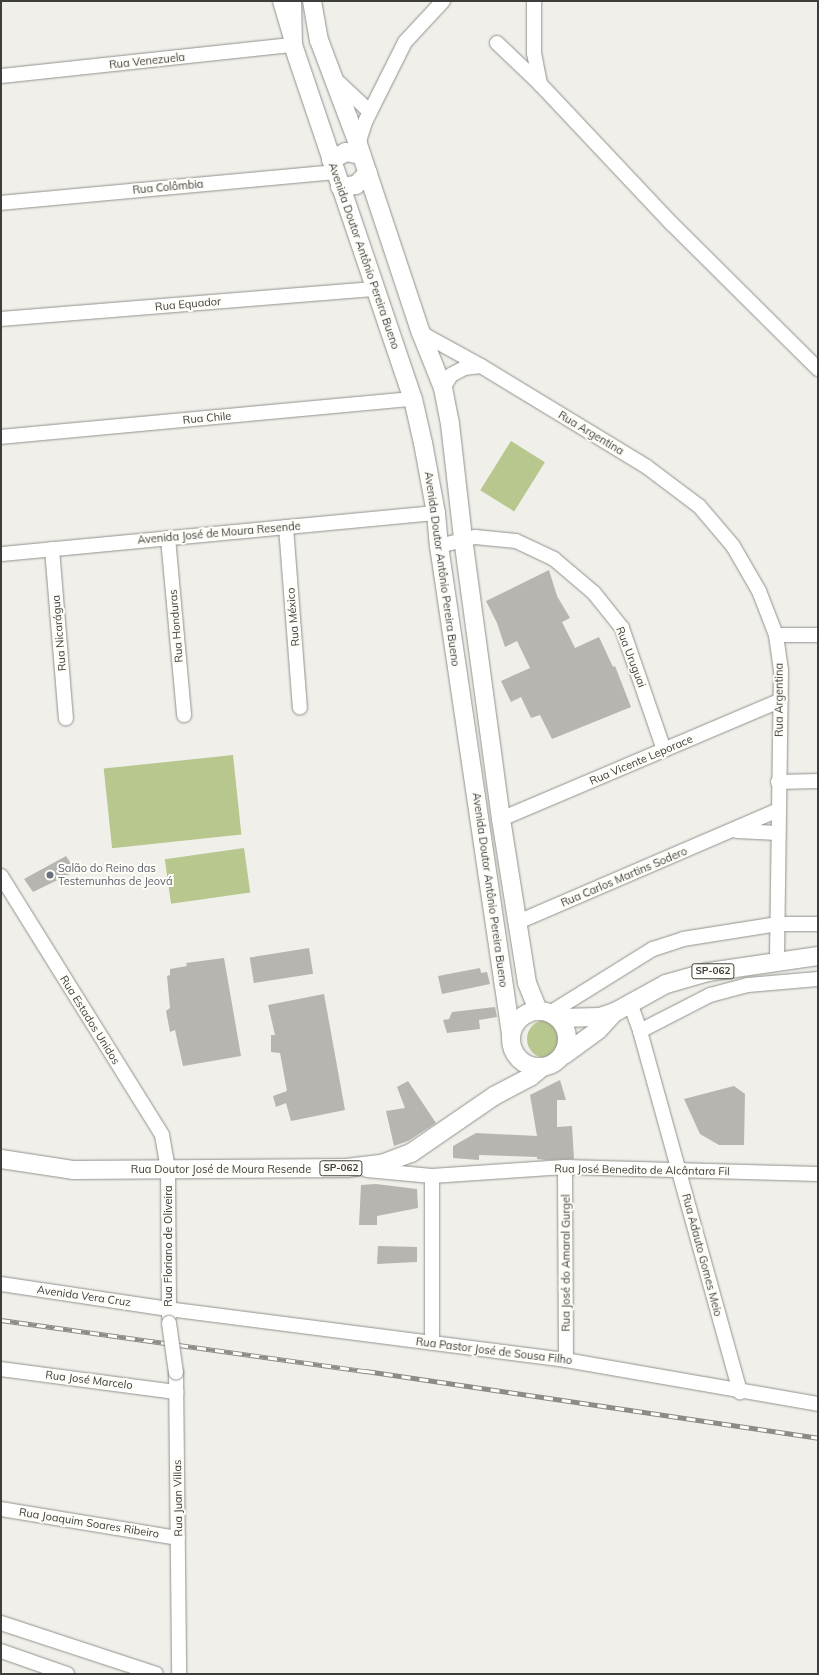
<!DOCTYPE html>
<meta charset="utf-8">
<style>
body{margin:0}
#map{position:relative;width:819px;height:1675px;overflow:hidden;background:#f0efea;font-family:Mulish,sans-serif}
div>[style]{position:absolute}
[style*='--x']{left:calc(var(--x)*1px);top:calc(var(--y)*1px);width:calc(var(--w)*1px);rotate:calc(var(--a)*1deg)}
.green>*{inset:0;background:#b7c78e;transform-origin:0 0}
.round{border-radius:50%}
.building>*{inset:0;background:#b6b5b0;transform-origin:0 0}
.roads{filter:drop-shadow(0 0 1px #92918c) drop-shadow(0 0 1px #92918c)}
.minor>*{height:14px;margin:-7px;padding:0 7px;transform-origin:7px;border-radius:7px;background:#fff}
.major>*{height:18px;margin:-9px;padding:0 9px;transform-origin:9px;border-radius:9px;background:#fff}
.major>.ring{margin:-9px;padding:0;box-sizing:content-box;background:none;border:18px solid #fff;border-radius:50%}
.rail>*{height:4.5px;margin-top:-2.25px;transform-origin:0;background:repeating-linear-gradient(90deg,#fefdf7 0 9px,#8c8b88 0 18px);box-sizing:border-box;border-block:1px solid #8c8b88}
.bridges{filter:drop-shadow(0 0 1px #92918c) drop-shadow(0 0 1px #92918c)}
.minor-bridge>*{height:14px;margin:-7px;padding:0 7px;transform-origin:7px;border-radius:7px;background:#fff}
.dots>*{width:11px;height:11px;translate:-50% -50%;box-sizing:border-box;border:2px solid #fefdf7;border-radius:50%}
span{translate:-50% -50%;white-space:nowrap;text-align:center;line-height:1.15;-webkit-text-stroke:4px #fefdf7;paint-order:stroke}
.shield-label span{padding:1px 3px;background:#fefdf7;border:1px solid;border-radius:3px;-webkit-text-stroke-width:0}
.shield-label{font-size:10px;color:#3d3d3b;font-weight:700}
.street-label{font-size:11px;color:#3d3d3b}
.worship-label{font-size:11px;color:#5b616d}
.left{translate:0 -50%;text-align:left}
.frame{position:absolute;inset:0;border:2px solid #3d3d3b;pointer-events:none}
</style>
<div id="map">
<div class="green">
<div style="left:511px;top:441px;width:40px;height:58px;rotate:32deg"></div>
<div style="left:233px;top:755px;width:80px;height:130px;rotate:84deg"></div>
<div style="left:244px;top:848px;width:45px;height:80px;rotate:82deg"></div>
<div class="round" style="left:527px;top:1020px;width:38px;height:38px"></div>
</div>
<div class="building">
<div style="clip-path:polygon(549px 570px,557px 596px,570px 618px,562px 622px,575px 648px,599px 637px,613px 667px,615px 666px,631px 707px,552px 739px,540px 715px,531px 718px,521px 697px,511px 702px,501px 681px,530px 668px,517px 641px,505px 647px,497px 623px,486px 601px)"></div>
<div style="clip-path:polygon(66px 856px,76px 871px,33px 892px,24px 879px)"></div>
<div style="left:309px;top:948px;width:26px;height:60px;rotate:81deg"></div>
<div style="clip-path:polygon(224px 958px,241px 1056px,183px 1066px,175px 1030px,170px 1032px,166px 1011px,170px 1008px,167px 976px,170px 975px,170px 969px,187px 966px,186px 963px)"></div>
<div style="clip-path:polygon(480px 968px,481px 973px,487px 972px,490px 984px,442px 994px,438px 976px)"></div>
<div style="clip-path:polygon(324px 994px,345px 1110px,291px 1121px,286px 1103px,276px 1107px,273px 1096px,287px 1091px,280px 1053px,271px 1052px,271px 1035px,275px 1035px,268px 1005px)"></div>
<div style="clip-path:polygon(495px 1007px,497px 1017px,479px 1020px,480px 1029px,447px 1033px,443px 1020px,449px 1019px,452px 1012px)"></div>
<div style="clip-path:polygon(560px 1080px,566px 1100px,557px 1100px,557px 1127px,572px 1126px,574px 1159px,547px 1160px,537px 1159px,537px 1157px,479px 1155px,479px 1160px,453px 1158px,453px 1146px,476px 1133px,537px 1136px,530px 1095px)"></div>
<div style="clip-path:polygon(408px 1081px,436px 1123px,408px 1141px,394px 1146px,386px 1111px,405px 1108px,397px 1087px)"></div>
<div style="clip-path:polygon(734px 1086px,745px 1094px,744px 1145px,719px 1145px,700px 1134px,684px 1099px)"></div>
<div style="clip-path:polygon(376px 1184px,417px 1189px,418px 1208px,377px 1216px,377px 1225px,359px 1225px,361px 1185px)"></div>
<div style="clip-path:polygon(378px 1246px,417px 1247px,417px 1262px,377px 1264px)"></div>
</div>
<div class="roads">
<div class="minor">
<div style="--x:534;--y:1;--w:52;--a:90"></div>
<div style="--x:534;--y:53;--w:32;--a:79"></div>
<div style="--x:497;--y:43;--w:59;--a:43.6"></div>
<div style="--x:540;--y:84;--w:192;--a:46.7"></div>
<div style="--x:672;--y:224;--w:206;--a:44.8"></div>
<div style="--x:1;--y:76;--w:294;--a:-6.1"></div>
<div style="--x:293;--y:45;--w:46;--a:-106.5"></div>
<div style="--x:335;--y:79;--w:48;--a:43.3"></div>
<div style="--x:358;--y:144;--w:25;--a:-72"></div>
<div style="--x:366;--y:120;--w:87;--a:-63.4"></div>
<div style="--x:405;--y:42;--w:56;--a:-47.2"></div>
<div style="--x:1;--y:203;--w:335;--a:-5.3"></div>
<div style="--x:1;--y:319;--w:376;--a:-4.6"></div>
<div style="--x:421;--y:333;--w:68;--a:28.8"></div>
<div style="--x:481;--y:366;--w:194;--a:31.3"></div>
<div style="--x:647;--y:467;--w:65;--a:36.9"></div>
<div style="--x:699;--y:506;--w:52;--a:49.6"></div>
<div style="--x:733;--y:546;--w:52;--a:60"></div>
<div style="--x:759;--y:591;--w:47;--a:68.9"></div>
<div style="--x:776;--y:635;--w:35;--a:82"></div>
<div style="--x:781;--y:670;--w:290;--a:90.8"></div>
<div style="--x:443;--y:388;--w:15;--a:-58"></div>
<div style="--x:451;--y:375;--w:15;--a:-28"></div>
<div style="--x:464;--y:368;--w:17;--a:-7"></div>
<div style="--x:1;--y:437;--w:414;--a:-5.3"></div>
<div style="--x:286;--y:527;--w:181;--a:85.6"></div>
<div style="--x:168;--y:538;--w:178;--a:84.8"></div>
<div style="--x:439;--y:546;--w:37;--a:-14"></div>
<div style="--x:475;--y:537;--w:41;--a:5.6"></div>
<div style="--x:516;--y:541;--w:42;--a:25.3"></div>
<div style="--x:554;--y:559;--w:52;--a:40.4"></div>
<div style="--x:594;--y:593;--w:45;--a:51.3"></div>
<div style="--x:622;--y:628;--w:129;--a:71"></div>
<div style="--x:52;--y:549;--w:170;--a:85.3"></div>
<div style="--x:1;--y:554;--w:437;--a:-5.4"></div>
<div style="--x:776;--y:635;--w:42;--a:0"></div>
<div style="--x:778;--y:782;--w:40;--a:-1.4"></div>
<div style="--x:501;--y:819;--w:304;--a:-23"></div>
<div style="--x:737;--y:831;--w:41;--a:2.8"></div>
<div style="--x:1;--y:876;--w:305;--a:58.1"></div>
<div style="--x:162;--y:1135;--w:35;--a:80"></div>
<div style="--x:168;--y:1169;--w:147;--a:89.6"></div>
<div style="--x:518;--y:922;--w:283;--a:-23.3"></div>
<div style="--x:630;--y:1003;--w:30;--a:70"></div>
<div style="--x:640;--y:1031;--w:375;--a:74.5"></div>
<div style="--x:550;--y:1013;--w:121;--a:-31.9"></div>
<div style="--x:653;--y:949;--w:32;--a:-18"></div>
<div style="--x:683;--y:939;--w:96;--a:-9"></div>
<div style="--x:778;--y:924;--w:40;--a:0"></div>
<div style="--x:640;--y:1031;--w:79;--a:-27.2"></div>
<div style="--x:710;--y:995;--w:39;--a:-15"></div>
<div style="--x:748;--y:985;--w:70;--a:-4.9"></div>
<div style="--x:565;--y:1167;--w:193;--a:89.7"></div>
<div style="--x:367;--y:1170;--w:65;--a:5.3"></div>
<div style="--x:432;--y:1176;--w:133;--a:-3.9"></div>
<div style="--x:565;--y:1167;--w:253;--a:1.6"></div>
<div style="--x:432;--y:1176;--w:167;--a:90"></div>
<div style="--x:1;--y:1284;--w:169;--a:8.5"></div>
<div style="--x:168;--y:1309;--w:401;--a:7.3"></div>
<div style="--x:566;--y:1360;--w:256;--a:9.9"></div>
<div style="--x:1;--y:1369;--w:177;--a:7.5"></div>
<div style="--x:176;--y:1373;--w:301;--a:89.4"></div>
<div style="--x:1;--y:1509;--w:179;--a:9.3"></div>
<div style="--x:1;--y:1623;--w:163;--a:18.2"></div>
<div style="--x:1;--y:1651;--w:70;--a:19.2"></div>
</div>
<div class="major">
<div style="--x:292;--y:1;--w:44;--a:88.7"></div>
<div style="--x:293;--y:45;--w:374;--a:71.3"></div>
<div style="--x:413;--y:399;--w:45;--a:77.2"></div>
<div style="--x:423;--y:443;--w:71;--a:79.5"></div>
<div style="--x:436;--y:513;--w:33;--a:85"></div>
<div style="--x:439;--y:546;--w:494;--a:81.6"></div>
<div style="--x:312;--y:1;--w:40;--a:80"></div>
<div style="--x:319;--y:40;--w:111;--a:69.4"></div>
<div style="--x:358;--y:144;--w:199;--a:71.6"></div>
<div style="--x:421;--y:333;--w:59;--a:68.2"></div>
<div style="--x:443;--y:388;--w:37;--a:79"></div>
<div style="--x:450;--y:424;--w:115;--a:83.5"></div>
<div style="--x:463;--y:538;--w:284;--a:82.3"></div>
<div style="--x:501;--y:819;--w:166;--a:81"></div>
<div style="--x:527;--y:983;--w:29;--a:68"></div>
<div style="--x:331;--y:160;--w:17;--a:-28"></div>
<div style="--x:346;--y:152;--w:16;--a:11"></div>
<div style="--x:340;--y:187;--w:16;--a:-7"></div>
<div style="--x:356;--y:185;--w:17;--a:-45"></div>
<div class="ring" style="left:511px;top:1011px;width:38px;height:38px"></div>
<div style="--x:558;--y:1018;--w:42;--a:-1.4"></div>
<div style="--x:600;--y:1017;--w:18;--a:-19"></div>
<div style="--x:617;--y:1011;--w:56;--a:-28.9"></div>
<div style="--x:666;--y:984;--w:44;--a:-15.9"></div>
<div style="--x:708;--y:972;--w:111;--a:-8.3"></div>
<div style="--x:564;--y:1055;--w:42;--a:-36.3"></div>
<div style="--x:598;--y:1030;--w:25;--a:-47"></div>
<div style="--x:1;--y:1159;--w:74;--a:8.6"></div>
<div style="--x:74;--y:1170;--w:273;--a:-0.4"></div>
<div style="--x:347;--y:1168;--w:35;--a:-7"></div>
<div style="--x:382;--y:1164;--w:31;--a:-21"></div>
<div style="--x:411;--y:1153;--w:101;--a:-34.5"></div>
<div style="--x:494;--y:1096;--w:41;--a:-27.8"></div>
<div style="--x:530;--y:1077;--w:14;--a:-39"></div>
</div>
</div>
<div class="rail">
<div style="--x:1;--y:1320;--w:369;--a:8"></div>
<div style="--x:366;--y:1371;--w:457;--a:8.4"></div>
</div>
<div class="bridges">
<div class="minor-bridge">
<div style="--x:169;--y:1323;--w:50;--a:82"></div>
</div>
</div>
<div class="dots">
<div style="left:50px;top:875px;background:#6b7280"></div>
</div>
<div class="shield-label">
<span style="left:713px;top:971px">SP-062</span>
<span style="left:341px;top:1168px">SP-062</span>
</div>
<div class="street-label">
<span style="left:147px;top:61px;rotate:-6deg">Rua Venezuela</span>
<span style="left:168px;top:187px;rotate:-5deg">Rua Colômbia</span>
<span style="left:364px;top:256px;rotate:71deg">Avenida Doutor Antônio Pereira Bueno</span>
<span style="left:188px;top:304px;rotate:-5deg">Rua Equador</span>
<span style="left:207px;top:418px;rotate:-5deg">Rua Chile</span>
<span style="left:591px;top:433px;rotate:31deg">Rua Argentina</span>
<span style="left:219px;top:533px;rotate:-5deg">Avenida José de Moura Resende</span>
<span style="left:442px;top:569px;rotate:82deg">Avenida Doutor Antônio Pereira Bueno</span>
<span style="left:293px;top:617px;rotate:-95deg">Rua México</span>
<span style="left:176px;top:626px;rotate:-95deg">Rua Honduras</span>
<span style="left:59px;top:633px;rotate:-95deg">Rua Nicarágua</span>
<span style="left:631px;top:657px;rotate:69deg">Rua Uruguai</span>
<span style="left:779px;top:700px;rotate:-90deg">Rua Argentina</span>
<span style="left:641px;top:760px;rotate:-23deg">Rua Vicente Leporace</span>
<span style="left:624px;top:877px;rotate:-23deg">Rua Carlos Martins Sodero</span>
<span style="left:490px;top:890px;rotate:82deg">Avenida Doutor Antônio Pereira Bueno</span>
<span style="left:90px;top:1020px;rotate:58deg">Rua Estados Unidos</span>
<span style="left:221px;top:1169px">Rua Doutor José de Moura Resende</span>
<span style="left:642px;top:1170px;rotate:1deg">Rua José Benedito de Alcântara Fil</span>
<span style="left:168px;top:1246px;rotate:-90deg">Rua Floriano de Oliveira</span>
<span style="left:702px;top:1255px;rotate:75deg">Rua Adauto Gomes Meio</span>
<span style="left:566px;top:1263px;rotate:-90deg">Rua José do Amaral Gurgel</span>
<span style="left:84px;top:1296px;rotate:8deg">Avenida Vera Cruz</span>
<span style="left:494px;top:1351px;rotate:7deg">Rua Pastor José de Sousa Filho</span>
<span style="left:89px;top:1380px;rotate:7deg">Rua José Marcelo</span>
<span style="left:178px;top:1498px;rotate:-91deg">Rua Juan Villas</span>
<span style="left:89px;top:1523px;rotate:9deg">Rua Joaquim Soares Ribeiro</span>
</div>
<div class="worship-label">
<span class="left" style="left:58px;top:875px">Salão do Reino das<br>Testemunhas de Jeová</span>
</div>
<div class="frame"></div>
</div>
